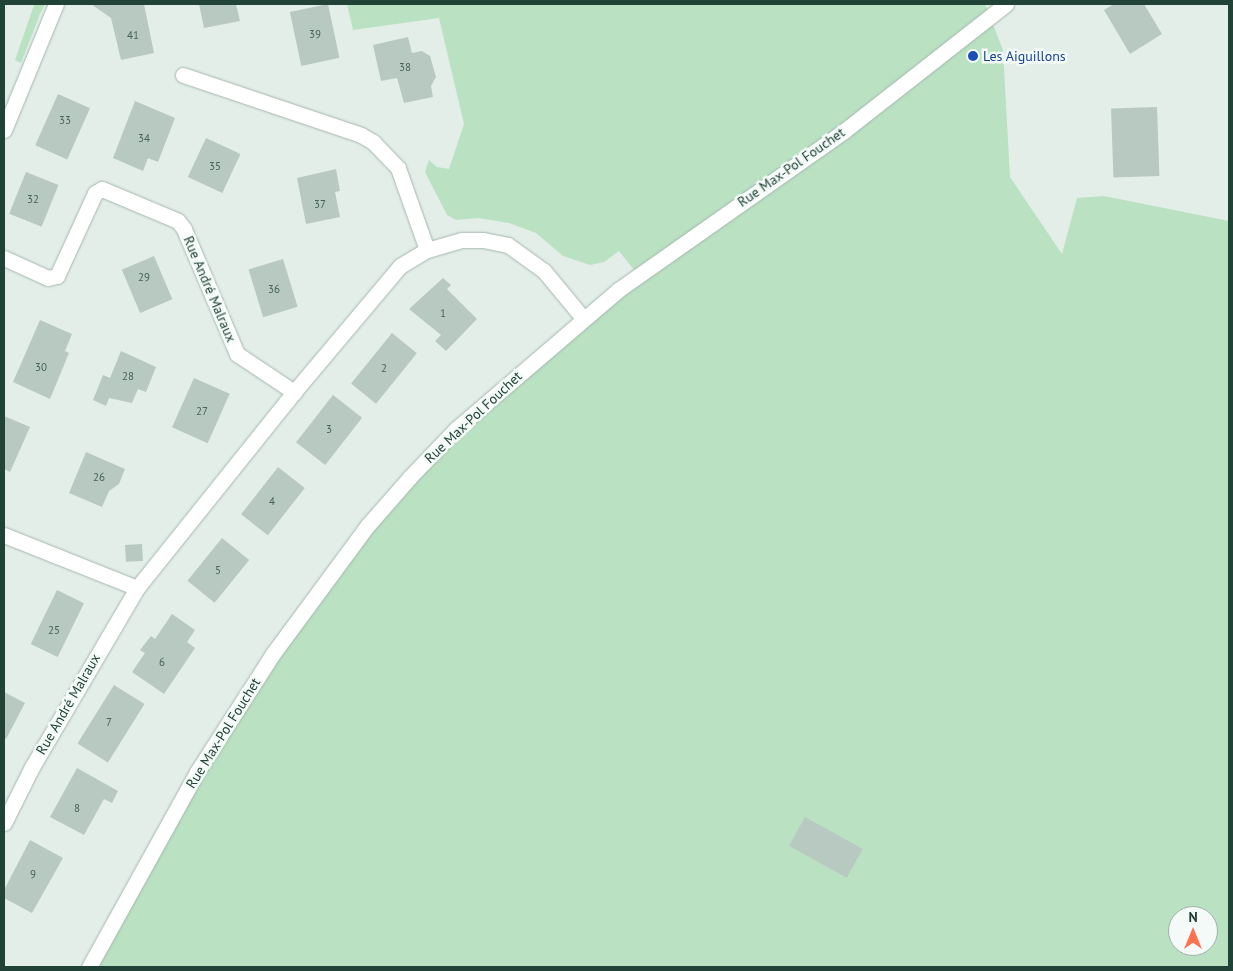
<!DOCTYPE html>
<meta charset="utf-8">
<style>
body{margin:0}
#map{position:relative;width:1233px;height:971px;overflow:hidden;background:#e3eee8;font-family:"PT Sans",sans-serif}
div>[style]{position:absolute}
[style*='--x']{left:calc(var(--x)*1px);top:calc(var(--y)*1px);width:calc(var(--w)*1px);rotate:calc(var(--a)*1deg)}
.green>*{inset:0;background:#bae1c2}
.building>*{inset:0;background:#b8c9c1;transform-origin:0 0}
.roads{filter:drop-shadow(0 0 1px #a5b7af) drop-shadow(0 0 1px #a5b7af)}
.minor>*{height:15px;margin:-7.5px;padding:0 7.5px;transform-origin:7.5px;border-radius:7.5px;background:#fff}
.dots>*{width:14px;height:14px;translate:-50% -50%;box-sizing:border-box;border:2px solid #f4faf7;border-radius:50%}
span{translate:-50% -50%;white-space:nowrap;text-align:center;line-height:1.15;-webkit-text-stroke:5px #f4faf7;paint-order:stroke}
.number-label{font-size:11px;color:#46645a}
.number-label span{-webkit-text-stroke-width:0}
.transit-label{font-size:14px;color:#164399}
.left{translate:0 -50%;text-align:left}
.street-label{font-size:14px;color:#204237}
.frame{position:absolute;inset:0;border:5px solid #204237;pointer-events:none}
.north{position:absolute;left:1168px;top:906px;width:50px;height:50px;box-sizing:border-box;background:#f4faf7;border:1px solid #9fb0aa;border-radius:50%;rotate:0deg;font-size:14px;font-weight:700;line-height:20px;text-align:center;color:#204237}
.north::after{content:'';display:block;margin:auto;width:18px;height:22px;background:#ff7150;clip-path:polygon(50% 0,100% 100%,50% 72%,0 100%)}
</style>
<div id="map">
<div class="green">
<div style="clip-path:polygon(45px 4px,40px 14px,21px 63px,15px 60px,34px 5px)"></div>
<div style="clip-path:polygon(evenodd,347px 4px,985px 4px,1003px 50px,1010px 177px,1062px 254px,1077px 198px,1104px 196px,1229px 221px,1229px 967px,89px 967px,272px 655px,410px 477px,638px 275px,619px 251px,604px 262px,590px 265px,563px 256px,536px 233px,509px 223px,478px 218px,456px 220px,447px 215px,425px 172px,429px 160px,437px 167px,449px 169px,464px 124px,439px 18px,353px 30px,347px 4px,1178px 916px,1208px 916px,1208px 946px,1178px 946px,1178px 916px)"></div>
</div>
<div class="building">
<div style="clip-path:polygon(91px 4px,144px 4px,154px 53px,121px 60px,111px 18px)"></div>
<div style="clip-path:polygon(199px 4px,236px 4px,240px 21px,204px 28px)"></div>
<div style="left:328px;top:4px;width:55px;height:39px;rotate:78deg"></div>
<div style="clip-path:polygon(1114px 4px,1144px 4px,1162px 34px,1130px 54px,1104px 10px)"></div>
<div style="clip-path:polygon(408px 37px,412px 53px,422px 51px,430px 56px,436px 77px,431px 86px,433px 97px,404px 103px,397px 78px,381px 81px,373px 45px)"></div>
<div style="left:58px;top:94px;width:35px;height:56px;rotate:24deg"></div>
<div style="clip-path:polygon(135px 101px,175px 118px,158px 162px,148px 158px,143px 171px,113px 158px)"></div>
<div style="left:1157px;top:107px;width:69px;height:46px;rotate:88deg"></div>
<div style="left:206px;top:138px;width:38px;height:43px;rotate:25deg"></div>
<div style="clip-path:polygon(336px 169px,340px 191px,335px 192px,340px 217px,306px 224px,297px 178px)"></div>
<div style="left:26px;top:172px;width:35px;height:45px;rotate:22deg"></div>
<div style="left:154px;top:256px;width:47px;height:35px;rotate:67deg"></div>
<div style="left:283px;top:259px;width:50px;height:36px;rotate:73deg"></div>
<div style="clip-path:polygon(443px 278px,451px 285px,447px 289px,477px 319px,446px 351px,435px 341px,441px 335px,409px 309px)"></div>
<div style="clip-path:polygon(40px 320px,72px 334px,65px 351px,69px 353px,50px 399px,13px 382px)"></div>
<div style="left:392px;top:333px;width:32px;height:65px;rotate:39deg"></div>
<div style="clip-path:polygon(121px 351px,156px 367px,146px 392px,138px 389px,132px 403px,109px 398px,106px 406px,93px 400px,103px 375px,110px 378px)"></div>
<div style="left:194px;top:378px;width:39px;height:54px;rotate:24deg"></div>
<div style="left:333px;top:395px;width:37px;height:60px;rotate:38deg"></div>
<div style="clip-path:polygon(4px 416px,30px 427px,10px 472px,4px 469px)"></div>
<div style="clip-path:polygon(86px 452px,125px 469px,119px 484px,109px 491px,102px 507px,69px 493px)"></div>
<div style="left:278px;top:467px;width:34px;height:60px;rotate:38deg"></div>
<div style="left:222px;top:538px;width:35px;height:55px;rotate:39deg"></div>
<div style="left:142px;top:544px;width:17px;height:17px;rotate:87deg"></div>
<div style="left:57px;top:590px;width:30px;height:60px;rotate:26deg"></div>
<div style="clip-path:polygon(172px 614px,195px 630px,187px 642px,195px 648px,164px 694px,132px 672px,145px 653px,140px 650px,151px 636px,155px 639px)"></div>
<div style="left:114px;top:685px;width:36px;height:69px;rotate:32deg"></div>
<div style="clip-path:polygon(4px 692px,25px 703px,6px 739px,4px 738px)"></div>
<div style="clip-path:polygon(77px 768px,118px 791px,112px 803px,104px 799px,84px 835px,50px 817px)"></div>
<div style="left:805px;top:817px;width:66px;height:33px;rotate:29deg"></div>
<div style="clip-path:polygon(30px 840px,63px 858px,32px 913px,4px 898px,4px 890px)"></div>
</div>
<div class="roads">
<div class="minor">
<div style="--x:183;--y:75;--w:188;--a:18.6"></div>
<div style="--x:361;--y:135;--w:14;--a:30"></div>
<div style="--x:373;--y:142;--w:36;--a:46"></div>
<div style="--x:398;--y:168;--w:87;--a:70.5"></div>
<div style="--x:4;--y:130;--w:136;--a:-67.6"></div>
<div style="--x:4;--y:258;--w:48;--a:24.4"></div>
<div style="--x:48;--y:278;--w:9;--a:-13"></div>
<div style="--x:57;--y:276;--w:91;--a:-65.4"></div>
<div style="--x:95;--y:193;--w:8;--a:-30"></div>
<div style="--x:102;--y:189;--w:82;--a:22.8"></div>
<div style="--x:178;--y:221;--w:10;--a:53"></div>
<div style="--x:184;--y:229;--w:136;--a:67"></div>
<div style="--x:237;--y:354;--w:69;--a:33.7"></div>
<div style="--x:4;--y:535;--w:143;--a:21.7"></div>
<div style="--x:4;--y:823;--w:63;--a:-63.4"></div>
<div style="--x:32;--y:767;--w:208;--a:-59.6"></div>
<div style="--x:137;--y:588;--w:251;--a:-51.3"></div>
<div style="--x:294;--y:392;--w:165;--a:-49.9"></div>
<div style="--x:400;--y:266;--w:31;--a:-31"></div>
<div style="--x:427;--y:250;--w:36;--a:-16"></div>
<div style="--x:462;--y:240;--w:21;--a:0"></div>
<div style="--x:483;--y:240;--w:25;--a:11"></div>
<div style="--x:508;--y:245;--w:44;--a:35.8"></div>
<div style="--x:544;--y:271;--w:61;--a:50.3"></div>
<div style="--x:89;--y:967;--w:223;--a:-61"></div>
<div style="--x:197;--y:772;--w:139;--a:-57.3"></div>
<div style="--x:272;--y:655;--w:162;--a:-53.6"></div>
<div style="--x:368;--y:525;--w:64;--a:-48.8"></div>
<div style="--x:410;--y:477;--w:66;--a:-46.2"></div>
<div style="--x:456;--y:429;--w:213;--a:-40.6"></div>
<div style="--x:618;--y:290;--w:276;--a:-35.1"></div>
<div style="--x:844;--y:131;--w:206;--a:-38.1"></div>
</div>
</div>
<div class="dots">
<div style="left:973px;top:56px;background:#1a4fb4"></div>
</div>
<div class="number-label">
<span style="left:315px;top:34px">39</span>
<span style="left:133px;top:35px">41</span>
<span style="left:405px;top:67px">38</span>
<span style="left:65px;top:120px">33</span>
<span style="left:144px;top:138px">34</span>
<span style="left:215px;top:166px">35</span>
<span style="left:33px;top:199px">32</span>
<span style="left:320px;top:204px">37</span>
<span style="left:144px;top:277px">29</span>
<span style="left:274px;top:289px">36</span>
<span style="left:443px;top:313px">1</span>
<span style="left:41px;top:367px">30</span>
<span style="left:384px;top:368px">2</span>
<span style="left:128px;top:376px">28</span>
<span style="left:202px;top:411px">27</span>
<span style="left:329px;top:429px">3</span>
<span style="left:99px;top:477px">26</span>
<span style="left:272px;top:501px">4</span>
<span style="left:218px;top:570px">5</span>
<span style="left:54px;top:630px">25</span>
<span style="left:162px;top:662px">6</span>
<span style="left:109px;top:722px">7</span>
<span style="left:77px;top:808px">8</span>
<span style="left:33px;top:874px">9</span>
</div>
<div class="transit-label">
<span class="left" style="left:983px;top:56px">Les Aiguillons</span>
</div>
<div class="street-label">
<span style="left:791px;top:167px;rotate:-35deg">Rue Max-Pol Fouchet</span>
<span style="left:210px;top:289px;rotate:67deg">Rue André Malraux</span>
<span style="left:473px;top:417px;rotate:-43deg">Rue Max-Pol Fouchet</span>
<span style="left:68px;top:704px;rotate:-60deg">Rue André Malraux</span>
<span style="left:223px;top:733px;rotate:-58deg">Rue Max-Pol Fouchet</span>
</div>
<div class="frame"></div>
<div class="north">N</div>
</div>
